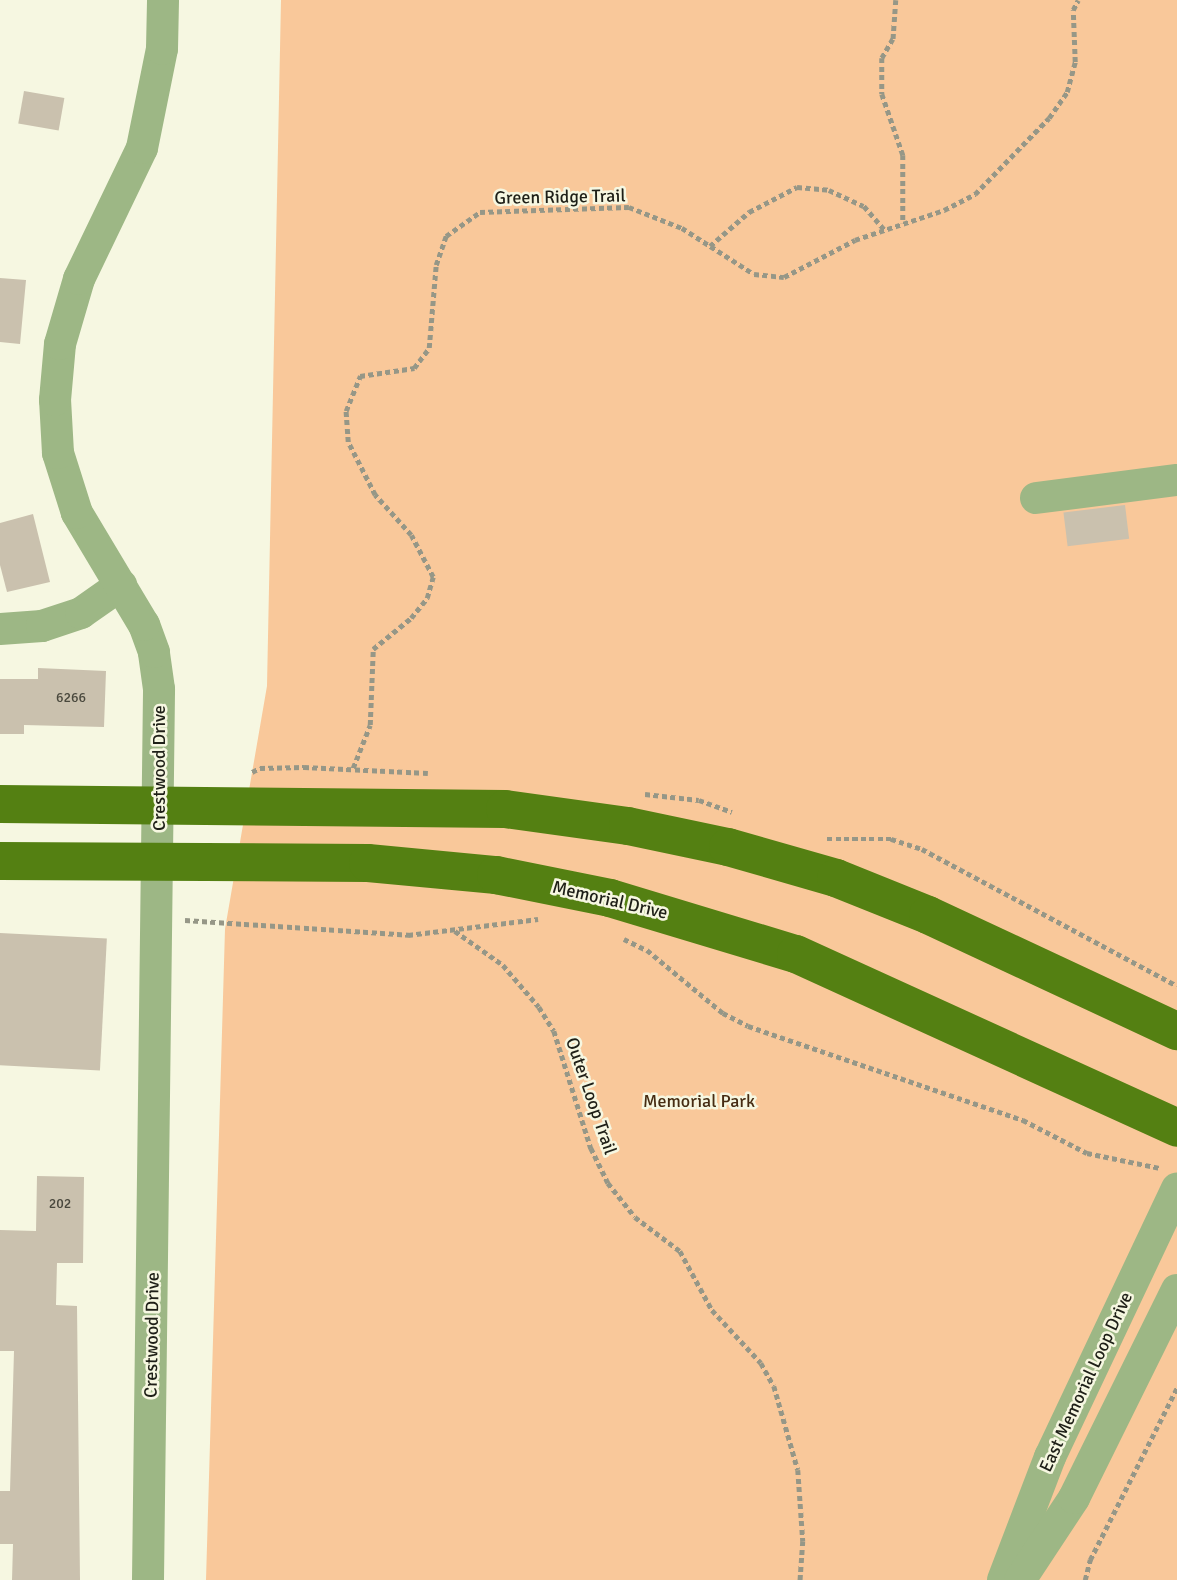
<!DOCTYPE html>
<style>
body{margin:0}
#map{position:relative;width:1177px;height:1580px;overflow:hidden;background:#f6f7e1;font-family:Signika,sans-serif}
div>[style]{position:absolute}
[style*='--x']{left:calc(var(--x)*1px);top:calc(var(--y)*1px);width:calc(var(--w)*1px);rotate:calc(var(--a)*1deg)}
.green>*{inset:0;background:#f9c89a}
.building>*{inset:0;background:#cac1ae;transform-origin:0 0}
.path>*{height:4.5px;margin-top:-2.25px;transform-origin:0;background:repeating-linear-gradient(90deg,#969787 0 5px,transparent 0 8.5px)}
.minor>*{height:32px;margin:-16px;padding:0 16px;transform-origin:16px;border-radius:16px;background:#9db785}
.major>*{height:38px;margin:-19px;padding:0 19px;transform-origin:19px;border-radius:19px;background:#548012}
span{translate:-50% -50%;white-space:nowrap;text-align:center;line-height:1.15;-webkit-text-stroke:5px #f6f7e1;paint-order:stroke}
.number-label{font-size:14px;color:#49483d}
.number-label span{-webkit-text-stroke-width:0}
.street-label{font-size:18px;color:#1e1f17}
.park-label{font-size:18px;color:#462c12}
</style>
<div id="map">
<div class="green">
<div style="clip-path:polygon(281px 0,1177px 0,1177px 1580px,206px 1580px,225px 929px,267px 686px)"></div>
</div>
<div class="building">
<div style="left:24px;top:91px;width:41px;height:33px;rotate:10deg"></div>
<div style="clip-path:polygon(0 278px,26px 280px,20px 344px,0 342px)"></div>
<div style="left:1125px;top:505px;width:34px;height:62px;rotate:83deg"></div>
<div style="clip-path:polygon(33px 514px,50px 582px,7px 592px,0 565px,0 523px)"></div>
<div style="clip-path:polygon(38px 668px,106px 671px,104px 727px,24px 725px,24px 734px,0 734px,0 679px,38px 679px)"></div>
<div style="left:0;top:933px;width:107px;height:132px;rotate:3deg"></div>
<div style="clip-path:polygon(37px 1176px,84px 1177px,83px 1263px,57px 1263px,56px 1305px,77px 1306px,80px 1580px,12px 1580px,13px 1544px,0 1544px,0 1491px,10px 1491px,14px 1351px,0 1351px,0 1230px,36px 1231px)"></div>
</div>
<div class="path">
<div style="--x:896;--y:0;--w:39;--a:94"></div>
<div style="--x:893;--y:39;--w:22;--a:120"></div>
<div style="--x:882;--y:58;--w:36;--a:90"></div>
<div style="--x:882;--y:94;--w:65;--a:71"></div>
<div style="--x:903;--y:155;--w:68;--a:90"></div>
<div style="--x:710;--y:246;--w:52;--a:-41.1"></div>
<div style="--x:749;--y:212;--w:54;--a:-27.5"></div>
<div style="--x:797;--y:187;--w:32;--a:5"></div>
<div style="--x:829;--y:190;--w:38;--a:25"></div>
<div style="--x:864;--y:206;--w:32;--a:49"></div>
<div style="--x:353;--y:768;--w:46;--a:-68.4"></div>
<div style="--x:370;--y:725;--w:76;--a:-87.7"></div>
<div style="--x:373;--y:649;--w:49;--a:-39.2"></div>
<div style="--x:411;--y:618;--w:26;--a:-51"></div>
<div style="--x:427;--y:598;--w:22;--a:-74"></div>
<div style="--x:433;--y:577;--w:47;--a:-117.6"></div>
<div style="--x:411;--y:535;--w:54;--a:-132"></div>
<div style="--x:375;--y:495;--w:59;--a:-117"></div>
<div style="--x:348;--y:442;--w:31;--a:-94"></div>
<div style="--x:346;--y:411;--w:38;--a:-68"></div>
<div style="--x:360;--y:376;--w:55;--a:-8.4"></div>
<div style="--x:414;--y:368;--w:25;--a:-53"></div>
<div style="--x:429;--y:348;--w:83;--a:-85.2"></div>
<div style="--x:436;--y:265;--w:31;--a:-71"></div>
<div style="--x:446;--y:236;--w:42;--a:-35.2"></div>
<div style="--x:480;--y:212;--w:149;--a:-1.9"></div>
<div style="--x:629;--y:207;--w:57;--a:21.6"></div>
<div style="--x:682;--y:228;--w:85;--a:32.6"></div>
<div style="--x:754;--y:274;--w:30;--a:6"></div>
<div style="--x:784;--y:277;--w:80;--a:-27.5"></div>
<div style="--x:855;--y:240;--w:94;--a:-18.6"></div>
<div style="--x:944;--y:210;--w:35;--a:-27"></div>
<div style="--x:975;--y:194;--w:106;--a:-45.8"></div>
<div style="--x:1049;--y:118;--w:32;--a:-55"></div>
<div style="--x:1067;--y:92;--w:31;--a:-75"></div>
<div style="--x:1075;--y:62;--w:52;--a:-92.2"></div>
<div style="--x:1073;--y:10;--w:11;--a:-63"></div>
<div style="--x:252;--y:772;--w:9;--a:-27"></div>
<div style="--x:260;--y:768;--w:44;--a:-1.3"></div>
<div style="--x:304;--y:767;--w:124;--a:2.8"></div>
<div style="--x:645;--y:794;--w:54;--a:6.3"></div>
<div style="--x:699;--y:800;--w:35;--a:20"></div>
<div style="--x:827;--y:839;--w:64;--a:0"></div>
<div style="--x:891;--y:839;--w:33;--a:18"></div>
<div style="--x:922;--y:849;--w:289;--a:28.2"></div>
<div style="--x:185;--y:920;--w:224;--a:3.8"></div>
<div style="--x:408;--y:935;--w:131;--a:-7"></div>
<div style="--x:455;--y:931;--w:59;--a:35.3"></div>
<div style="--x:503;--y:965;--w:55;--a:49.4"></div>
<div style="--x:539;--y:1007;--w:28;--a:58"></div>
<div style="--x:554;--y:1031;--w:123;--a:72.5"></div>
<div style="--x:591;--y:1148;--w:39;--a:64"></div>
<div style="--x:608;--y:1183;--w:43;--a:51.5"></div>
<div style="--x:635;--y:1217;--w:56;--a:37.1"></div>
<div style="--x:680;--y:1251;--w:67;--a:61.5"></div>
<div style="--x:712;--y:1310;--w:72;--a:47.2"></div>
<div style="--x:761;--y:1363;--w:26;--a:61"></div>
<div style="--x:774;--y:1386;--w:87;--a:74.1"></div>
<div style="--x:798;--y:1470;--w:71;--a:86"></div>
<div style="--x:803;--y:1541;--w:39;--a:94"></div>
<div style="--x:624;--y:939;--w:25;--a:26"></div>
<div style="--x:647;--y:950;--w:99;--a:39.7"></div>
<div style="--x:723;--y:1013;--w:28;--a:27"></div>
<div style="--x:748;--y:1026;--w:291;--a:18.9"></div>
<div style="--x:1023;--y:1120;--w:72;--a:27.3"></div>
<div style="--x:1087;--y:1153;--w:75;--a:11.6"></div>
<div style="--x:1085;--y:1580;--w:21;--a:-76"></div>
<div style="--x:1090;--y:1560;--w:193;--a:-63.2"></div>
</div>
<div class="minor">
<div style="--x:1036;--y:498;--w:142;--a:-7.3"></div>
<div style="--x:0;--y:629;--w:42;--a:-4.1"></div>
<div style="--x:42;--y:626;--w:41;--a:-18.4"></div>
<div style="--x:81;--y:613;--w:49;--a:-35"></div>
<div style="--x:148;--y:1580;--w:891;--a:-89.29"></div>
<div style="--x:159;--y:689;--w:37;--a:-98"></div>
<div style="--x:154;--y:652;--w:29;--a:-110"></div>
<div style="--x:144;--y:625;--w:131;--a:-120.9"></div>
<div style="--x:77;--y:513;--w:63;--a:-107.6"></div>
<div style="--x:58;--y:453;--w:53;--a:-93.2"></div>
<div style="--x:55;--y:400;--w:56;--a:-84.9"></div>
<div style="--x:60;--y:344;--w:68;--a:-73.7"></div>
<div style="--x:79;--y:279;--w:145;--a:-64.3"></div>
<div style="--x:142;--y:148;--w:101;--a:-78.6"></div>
<div style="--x:162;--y:49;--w:49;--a:-88.8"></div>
<div style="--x:1003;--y:1580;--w:132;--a:-69.1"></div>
<div style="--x:1050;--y:1457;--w:297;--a:-64.7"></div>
<div style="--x:1020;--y:1580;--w:98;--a:-56.6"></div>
<div style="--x:1074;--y:1498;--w:232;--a:-63.7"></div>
</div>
<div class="major">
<div style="--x:0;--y:804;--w:505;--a:0.57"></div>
<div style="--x:505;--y:809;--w:124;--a:7.9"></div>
<div style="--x:628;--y:826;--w:102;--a:11.9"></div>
<div style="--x:728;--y:847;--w:112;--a:16"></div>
<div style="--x:836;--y:878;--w:99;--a:21.9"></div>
<div style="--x:928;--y:915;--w:275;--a:25"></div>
<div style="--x:0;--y:861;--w:368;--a:0.3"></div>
<div style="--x:368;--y:863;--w:129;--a:5.4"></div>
<div style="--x:496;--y:875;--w:116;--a:11.4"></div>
<div style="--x:610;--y:898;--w:194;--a:16.8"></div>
<div style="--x:796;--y:954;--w:419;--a:24.5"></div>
</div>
<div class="number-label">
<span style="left:71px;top:698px">6266</span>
<span style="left:60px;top:1204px">202</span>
</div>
<div class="street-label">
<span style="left:560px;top:197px;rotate:-1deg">Green Ridge Trail</span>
<span style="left:159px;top:768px;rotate:-90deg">Crestwood Drive</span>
<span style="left:610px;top:900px;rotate:13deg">Memorial Drive</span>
<span style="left:591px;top:1096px;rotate:71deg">Outer Loop Trail</span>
<span style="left:152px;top:1335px;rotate:-89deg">Crestwood Drive</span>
<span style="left:1086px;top:1382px;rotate:-65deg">East Memorial Loop Drive</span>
</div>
<div class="park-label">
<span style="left:699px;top:1101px">Memorial Park</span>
</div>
</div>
